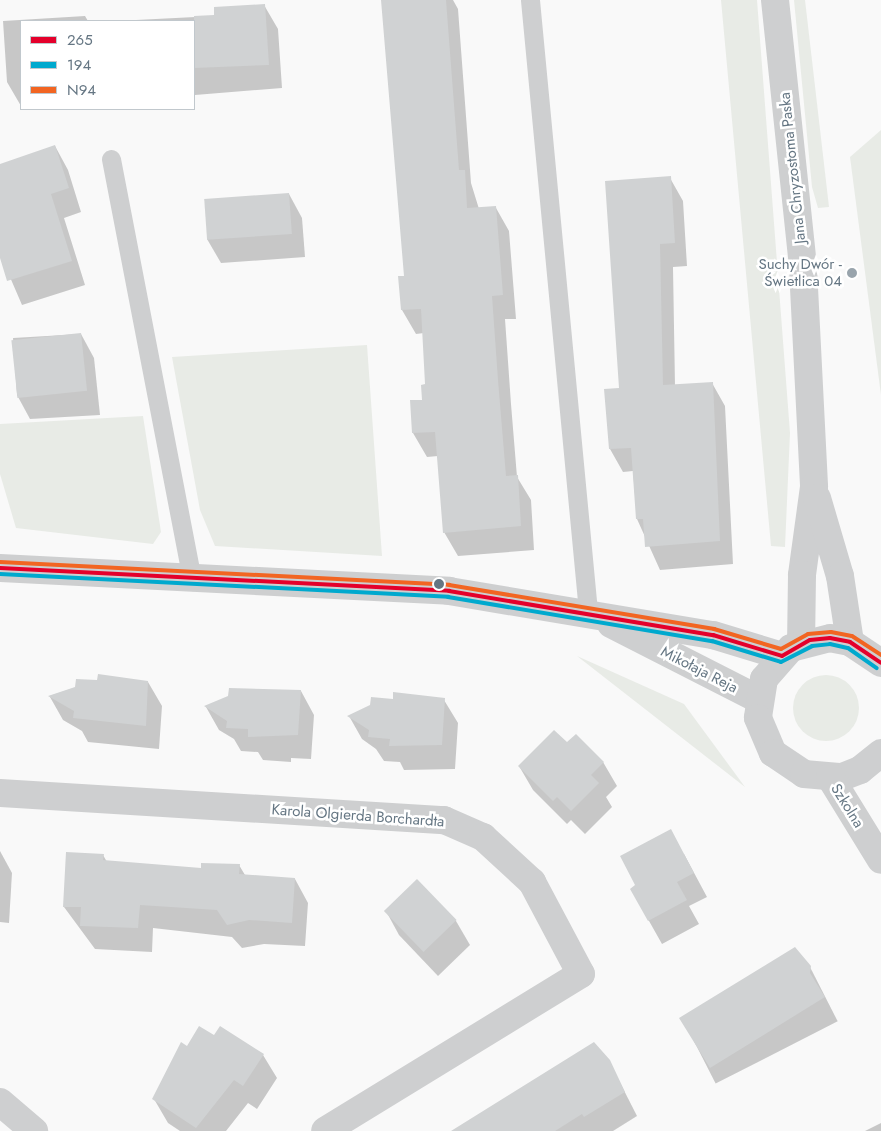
<!DOCTYPE html>
<meta charset="utf-8">
<style>
body{margin:0}
#map{position:relative;width:881px;height:1131px;overflow:hidden;background:#f9f9f9;font-family:Jost,sans-serif}
div>[style]{position:absolute}
[style*='--x']{left:calc(var(--x)*1px);top:calc(var(--y)*1px);width:calc(var(--w)*1px);rotate:calc(var(--a)*1deg)}
.green>*{inset:0;background:#e8ebe6}
.round{border-radius:50%}
.shadow>*{inset:0;background:#0003;transform-origin:0 0}
.building>*{inset:0;background:#d0d2d3;transform-origin:0 0}
.service>*{height:19px;margin:-9.5px;padding:0 9.5px;transform-origin:9.5px;border-radius:9.5px;background:#cecfd0}
.minor>*{height:28px;margin:-14px;padding:0 14px;transform-origin:14px;border-radius:14px;background:#cecfd0}
.tertiary>*{height:28px;margin:-14px;padding:0 14px;transform-origin:14px;border-radius:14px;background:#cecfd0}
.bus-1>*{height:4px;margin:-2px;padding:0 2px;transform-origin:2px;border-radius:2px;background:#e4002b}
.bus-2>*{height:4px;margin:-2px;padding:0 2px;transform-origin:2px;border-radius:2px;background:#00a9ce}
.bus-3>*{height:4px;margin:-2px;padding:0 2px;transform-origin:2px;border-radius:2px;background:#f26522}
.dots>*{width:14px;height:14px;translate:-50% -50%;box-sizing:border-box;border:2px solid #fff;border-radius:50%}
span{translate:-50% -50%;white-space:nowrap;text-align:center;line-height:1.15;-webkit-text-stroke:5px #fff;paint-order:stroke}
.street-label{font-size:15px;color:#657683}
.poi-label{font-size:15px;color:#657683}
.right{translate:-100% -50%;text-align:right}
.legend{position:absolute;left:20px;top:20px;width:175px;height:90px;box-sizing:border-box;background:#fff;border:1px solid #c1c8cd;margin:0;padding:6px 9px;list-style:none;font-size:15px;color:#657683}
.legend li{display:flex;align-items:center;gap:10px;height:25px}
.legend b{width:25px;border:1px solid #c1c8cd}
</style>
<div id="map">
<div class="green">
<div style="clip-path:polygon(721px 0,757px 0,790px 433px,785px 547px,771px 546px)"></div>
<div style="clip-path:polygon(794px 0,805px 0,829px 207px,818px 208px,812px 187px)"></div>
<div style="clip-path:polygon(881px 130px,881px 395px,850px 157px)"></div>
<div style="clip-path:polygon(367px 345px,382px 556px,215px 546px,200px 510px,172px 357px)"></div>
<div style="clip-path:polygon(143px 416px,161px 532px,153px 544px,16px 528px,0 474px,0 424px)"></div>
<div style="clip-path:polygon(577px 656px,684px 704px,745px 787px)"></div>
<div class="round" style="left:793px;top:675px;width:66px;height:66px"></div>
</div>
<div class="shadow">
<div style="clip-path:polygon(382px 0,453px 0,458px 9px,471px 183px,479px 209px,496px 208px,509px 231px,516px 319px,505px 319px,511px 404px,517px 477px,531px 500px,534px 550px,458px 556px,444px 532px,438px 456px,427px 457px,413px 433px,412px 401px,423px 401px,427px 385px,424px 333px,416px 334px,402px 310px,405px 277px)"></div>
<div style="clip-path:polygon(264px 5px,278px 29px,282px 88px,195px 95px,194px 21px,116px 21px,215px 16px)"></div>
<div style="clip-path:polygon(85px 16px,88px 21px,21px 21px,21px 106px,7px 82px,3px 21px)"></div>
<div style="clip-path:polygon(55px 146px,68px 170px,81px 212px,64px 218px,85px 285px,22px 305px,0 254px,0 165px)"></div>
<div style="clip-path:polygon(670px 178px,683px 201px,687px 266px,673px 267px,675px 386px,712px 383px,725px 406px,733px 564px,660px 570px,637px 519px,633px 471px,623px 472px,610px 449px)"></div>
<div style="clip-path:polygon(289px 194px,302px 218px,305px 257px,221px 263px,207px 239px)"></div>
<div style="clip-path:polygon(81px 334px,94px 358px,100px 415px,30px 419px,17px 395px,13px 338px)"></div>
<div style="clip-path:polygon(148px 682px,162px 706px,159px 749px,88px 742px,82px 731px,63px 720px,50px 697px)"></div>
<div style="clip-path:polygon(301px 691px,314px 715px,311px 759px,291px 758px,291px 762px,263px 760px,258px 752px,241px 751px,234px 739px,219px 730px,206px 707px)"></div>
<div style="clip-path:polygon(394px 700px,444px 700px,458px 723px,455px 769px,404px 770px,400px 762px,384px 761px,376px 749px,362px 739px,349px 716px)"></div>
<div style="clip-path:polygon(567px 744px,603px 762px,617px 786px,606px 797px,612px 807px,585px 834px,571px 820px,567px 824px,533px 790px,519px 766px)"></div>
<div style="clip-path:polygon(0 851px,12px 873px,9px 923px,0 922px)"></div>
<div style="clip-path:polygon(684px 854px,707px 897px,689px 906px,699px 924px,662px 944px,631px 889px)"></div>
<div style="clip-path:polygon(103px 855px,107px 862px,202px 869px,239px 865px,245px 875px,295px 879px,308px 903px,305px 946px,264px 944px,242px 948px,232px 937px,153px 928px,152px 952px,95px 949px,64px 907px)"></div>
<div style="clip-path:polygon(417px 881px,456px 921px,470px 945px,438px 976px,399px 935px,386px 911px)"></div>
<div style="left:810px;top:967px;width:61px;height:137px;rotate:63deg"></div>
<div style="clip-path:polygon(215px 1037px,263px 1055px,277px 1078px,257px 1109px,248px 1103px,226px 1131px,180px 1131px,168px 1123px,154px 1099px,187px 1048px)"></div>
<div style="clip-path:polygon(609px 1061px,637px 1116px,613px 1131px,490px 1131px)"></div>
<div style="clip-path:polygon(881px 1123px,881px 1131px,865px 1131px)"></div>
</div>
<div class="building">
<div style="clip-path:polygon(381px 0,446px 0,459px 170px,465px 170px,467px 208px,496px 206px,503px 295px,492px 296px,498px 380px,506px 476px,518px 475px,521px 526px,443px 533px,435px 432px,412px 433px,410px 400px,422px 400px,421px 385px,425px 384px,421px 309px,401px 310px,398px 276px,404px 276px)"></div>
<div style="clip-path:polygon(265px 4px,269px 65px,194px 68px,194px 16px,214px 15px,214px 7px)"></div>
<div style="clip-path:polygon(55px 145px,69px 188px,51px 194px,72px 261px,7px 281px,0 258px,0 164px)"></div>
<div style="clip-path:polygon(671px 176px,675px 243px,660px 244px,663px 385px,713px 382px,720px 541px,645px 547px,643px 519px,636px 519px,631px 448px,609px 449px,604px 389px,619px 388px,605px 181px)"></div>
<div style="left:289px;top:193px;width:41px;height:85px;rotate:86deg"></div>
<div style="left:81px;top:333px;width:58px;height:70px;rotate:84deg"></div>
<div style="clip-path:polygon(98px 674px,148px 681px,146px 726px,73px 718px,74px 711px,48px 696px,75px 687px,76px 679px,97px 680px)"></div>
<div style="clip-path:polygon(229px 688px,301px 690px,298px 735px,248px 737px,248px 729px,226px 728px,227px 721px,204px 706px,228px 696px)"></div>
<div style="clip-path:polygon(393px 692px,445px 698px,442px 745px,389px 746px,390px 739px,368px 737px,369px 730px,347px 716px,370px 705px,371px 697px,393px 699px)"></div>
<div style="clip-path:polygon(554px 730px,567px 742px,576px 734px,604px 762px,591px 775px,599px 783px,571px 811px,557px 797px,553px 801px,518px 766px)"></div>
<div style="clip-path:polygon(671px 829px,694px 873px,677px 882px,687px 900px,648px 921px,630px 889px,635px 885px,620px 856px)"></div>
<div style="clip-path:polygon(66px 852px,104px 854px,103px 860px,201px 868px,201px 863px,240px 864px,239px 874px,295px 878px,292px 923px,249px 920px,227px 925px,217px 910px,140px 905px,138px 928px,80px 926px,81px 907px,63px 907px)"></div>
<div style="left:417px;top:879px;width:57px;height:46px;rotate:46deg"></div>
<div style="clip-path:polygon(795px 947px,811px 966px,810px 973px,825px 997px,710px 1068px,679px 1018px)"></div>
<div style="clip-path:polygon(199px 1026px,214px 1035px,220px 1026px,264px 1054px,243px 1086px,234px 1080px,196px 1128px,152px 1099px,181px 1042px,187px 1046px)"></div>
<div style="clip-path:polygon(594px 1042px,610px 1060px,625px 1092px,584px 1117px,582px 1114px,555px 1131px,451px 1131px)"></div>
</div>
<div class="service">
<div style="--x:530;--y:0;--w:614;--a:84.58"></div>
<div style="--x:111;--y:159;--w:430;--a:79.1"></div>
</div>
<div class="minor">
<div style="--x:0;--y:568;--w:450;--a:2.9"></div>
<div style="--x:449;--y:591;--w:268;--a:9.5"></div>
<div style="--x:713;--y:635;--w:72;--a:16.9"></div>
<div style="--x:611;--y:624;--w:165;--a:27"></div>
<div style="--x:0;--y:793;--w:445;--a:3.5"></div>
<div style="--x:444;--y:820;--w:43;--a:23.6"></div>
<div style="--x:483;--y:837;--w:67;--a:42.6"></div>
<div style="--x:532;--y:882;--w:104;--a:62"></div>
<div style="--x:581;--y:974;--w:300;--a:148.5"></div>
<div style="--x:0;--y:1102;--w:45;--a:40.5"></div>
</div>
<div class="tertiary">
<div style="--x:775;--y:0;--w:269;--a:84"></div>
<div style="--x:803;--y:268;--w:219;--a:87.1"></div>
<div style="--x:814;--y:487;--w:89;--a:97.8"></div>
<div style="--x:802;--y:575;--w:69;--a:90.8"></div>
<div style="--x:817;--y:498;--w:81;--a:73.6"></div>
<div style="--x:840;--y:576;--w:67;--a:81.4"></div>
<div style="--x:881;--y:663;--w:37;--a:-146"></div>
<div style="--x:850;--y:642;--w:20;--a:-169"></div>
<div style="--x:830;--y:638;--w:40;--a:165.6"></div>
<div style="--x:791;--y:648;--w:41;--a:131.1"></div>
<div style="--x:764;--y:679;--w:39;--a:99"></div>
<div style="--x:758;--y:718;--w:38;--a:67"></div>
<div style="--x:773;--y:753;--w:37;--a:34"></div>
<div style="--x:804;--y:774;--w:38;--a:5"></div>
<div style="--x:842;--y:777;--w:19;--a:-21"></div>
<div style="--x:860;--y:770;--w:27;--a:-39"></div>
<div style="--x:830;--y:777;--w:97;--a:58.4"></div>
</div>
<div class="bus-1">
<div style="--x:0;--y:568;--w:450;--a:2.9"></div>
<div style="--x:449;--y:591;--w:268;--a:9.5"></div>
<div style="--x:713;--y:635;--w:72;--a:16.9"></div>
<div style="--x:782;--y:656;--w:32;--a:-30"></div>
<div style="--x:810;--y:640;--w:20;--a:-6"></div>
<div style="--x:830;--y:638;--w:20;--a:11"></div>
<div style="--x:850;--y:642;--w:37;--a:34"></div>
</div>
<div class="bus-2">
<div style="--x:0;--y:574;--w:449;--a:2.9"></div>
<div style="--x:448;--y:597;--w:268;--a:9.5"></div>
<div style="--x:712;--y:641;--w:72;--a:16.9"></div>
<div style="--x:781;--y:662;--w:35;--a:-27"></div>
<div style="--x:812;--y:646;--w:18;--a:-6"></div>
<div style="--x:830;--y:644;--w:18;--a:13"></div>
<div style="--x:848;--y:648;--w:35;--a:35"></div>
</div>
<div class="bus-3">
<div style="--x:0;--y:562;--w:450;--a:2.9"></div>
<div style="--x:449;--y:585;--w:269;--a:9.4"></div>
<div style="--x:714;--y:629;--w:70;--a:16.6"></div>
<div style="--x:781;--y:649;--w:31;--a:-29"></div>
<div style="--x:808;--y:634;--w:23;--a:-5"></div>
<div style="--x:831;--y:632;--w:21;--a:11"></div>
<div style="--x:852;--y:636;--w:35;--a:33"></div>
</div>
<div class="dots">
<div style="left:852px;top:273px;background:#99a4ac"></div>
<div style="left:439px;top:584px;background:#657683"></div>
</div>
<div class="street-label">
<span style="left:793px;top:168px;rotate:-96deg">Jana Chryzostoma Paska</span>
<span style="left:699px;top:670px;rotate:27deg">Mikołaja Reja</span>
<span style="left:847px;top:806px;rotate:58deg">Szkolna</span>
<span style="left:358px;top:816px;rotate:4deg">Karola Olgierda Borchardta</span>
</div>
<div class="poi-label">
<span class="right" style="left:842px;top:273px">Suchy Dwór -<br>Świetlica 04</span>
</div>
<ul class="legend">
<li><b style="height:6px;background:#e4002b"></b>265</li>
<li><b style="height:6px;background:#00a9ce"></b>194</li>
<li><b style="height:6px;background:#f26522"></b>N94</li>
</ul>
</div>
